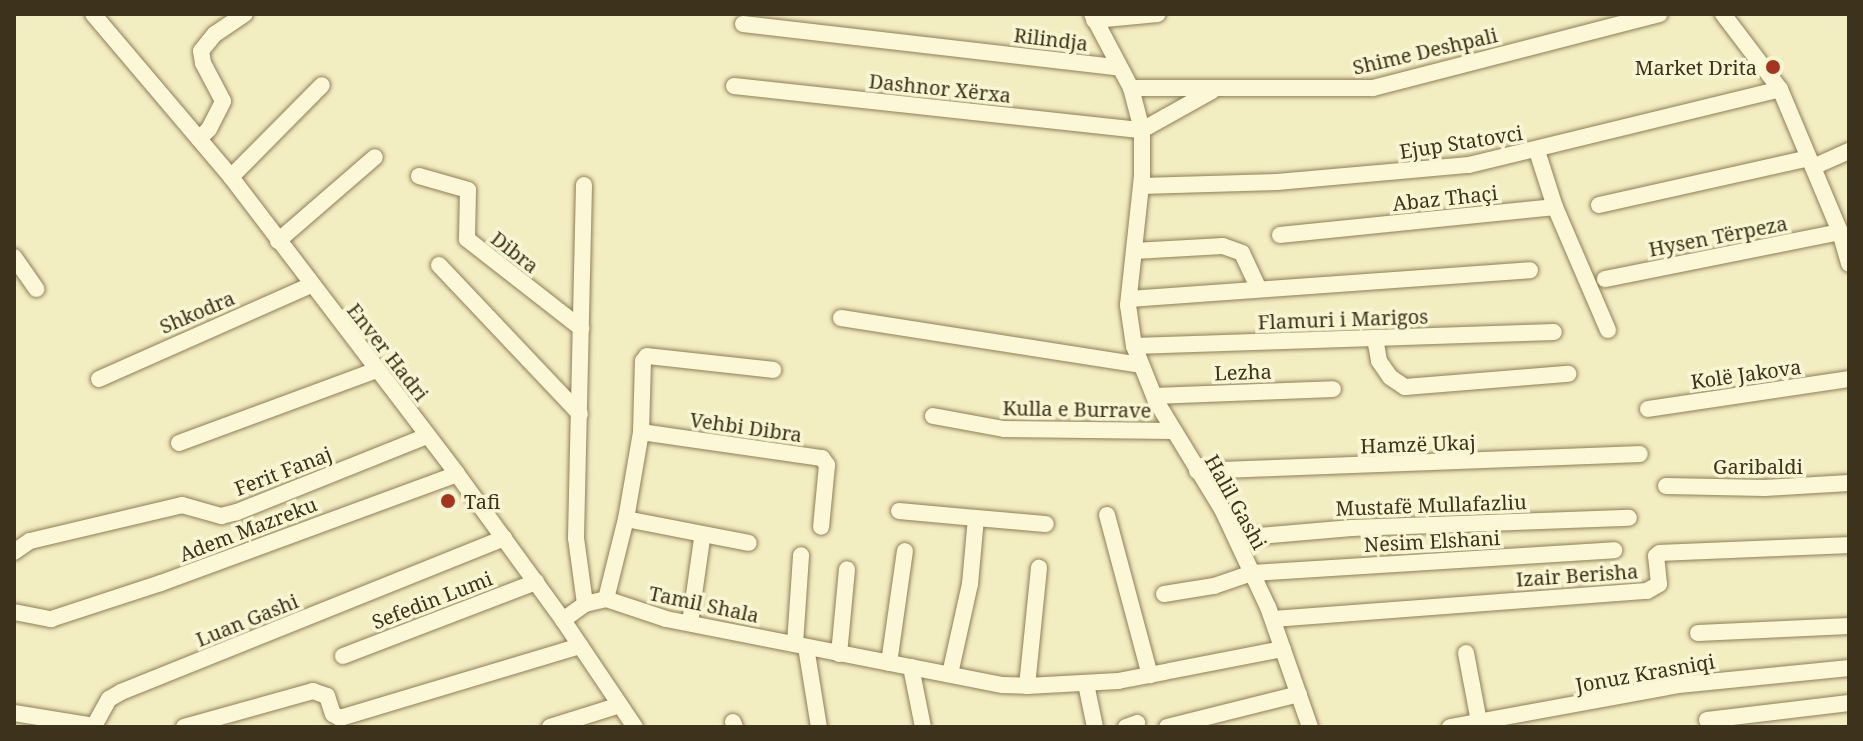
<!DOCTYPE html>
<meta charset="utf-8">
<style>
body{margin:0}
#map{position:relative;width:1863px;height:741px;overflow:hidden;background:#f3edc2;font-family:"Noto Serif",serif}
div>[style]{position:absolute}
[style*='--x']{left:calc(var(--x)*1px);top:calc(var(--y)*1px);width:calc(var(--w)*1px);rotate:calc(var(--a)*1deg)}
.roads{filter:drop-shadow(0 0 2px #8f7e57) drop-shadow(0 0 2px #8f7e57)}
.minor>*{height:16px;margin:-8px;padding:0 8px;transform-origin:8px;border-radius:8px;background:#fcf7d6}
.dots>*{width:22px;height:22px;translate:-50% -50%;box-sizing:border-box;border:4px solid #f9f5d2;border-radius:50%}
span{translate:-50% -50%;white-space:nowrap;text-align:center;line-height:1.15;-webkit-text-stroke:7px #f9f5d2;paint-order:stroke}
.street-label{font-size:20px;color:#3d321c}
.poi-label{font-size:20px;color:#3d321c}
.right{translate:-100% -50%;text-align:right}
.left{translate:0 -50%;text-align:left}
.frame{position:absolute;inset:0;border:16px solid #3d321c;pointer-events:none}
</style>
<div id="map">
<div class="roads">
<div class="minor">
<div style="--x:93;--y:14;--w:214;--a:49.7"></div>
<div style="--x:231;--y:177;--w:373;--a:52.7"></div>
<div style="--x:457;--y:474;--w:180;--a:54"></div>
<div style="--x:563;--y:620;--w:129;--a:56.1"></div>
<div style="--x:1092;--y:14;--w:84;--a:62.2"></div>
<div style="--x:1131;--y:88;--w:43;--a:75.3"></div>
<div style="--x:1142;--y:130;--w:46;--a:90"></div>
<div style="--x:1142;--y:176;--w:130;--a:96.2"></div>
<div style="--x:1128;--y:305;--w:41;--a:81.7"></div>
<div style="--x:1134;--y:346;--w:59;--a:68.2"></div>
<div style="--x:1156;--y:401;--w:127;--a:58.6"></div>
<div style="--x:1222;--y:509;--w:108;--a:64.9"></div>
<div style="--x:1268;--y:607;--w:127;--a:70.7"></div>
<div style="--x:1723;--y:14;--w:94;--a:52.8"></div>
<div style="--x:1780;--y:89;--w:155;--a:67.2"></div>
<div style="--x:1840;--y:232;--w:33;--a:74"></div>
<div style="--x:1094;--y:20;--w:64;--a:-5.4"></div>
<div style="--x:743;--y:24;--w:376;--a:6.6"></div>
<div style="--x:734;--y:86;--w:410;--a:6.2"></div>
<div style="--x:1142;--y:130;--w:80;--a:-29.1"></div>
<div style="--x:1131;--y:88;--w:242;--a:0"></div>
<div style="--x:1373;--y:88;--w:296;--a:-14.5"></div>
<div style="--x:199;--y:139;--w:14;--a:-45"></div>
<div style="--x:209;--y:129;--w:31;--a:-63"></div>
<div style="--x:223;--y:101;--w:43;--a:-117.8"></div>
<div style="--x:203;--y:63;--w:12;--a:-99"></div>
<div style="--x:201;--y:51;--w:22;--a:-51"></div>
<div style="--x:215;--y:34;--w:36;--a:-34"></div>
<div style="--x:1813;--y:167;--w:39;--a:-24"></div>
<div style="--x:419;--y:176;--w:51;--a:15.9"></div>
<div style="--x:468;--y:190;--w:49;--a:91.2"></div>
<div style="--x:467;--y:239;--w:145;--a:38"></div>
<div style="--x:231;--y:177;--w:129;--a:-45.3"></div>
<div style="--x:584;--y:185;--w:353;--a:91.3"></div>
<div style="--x:576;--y:538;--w:67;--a:82.2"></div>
<div style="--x:1141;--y:186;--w:136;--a:-1.7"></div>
<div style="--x:1277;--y:182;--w:193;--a:-5.1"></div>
<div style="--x:1469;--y:165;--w:320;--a:-13.7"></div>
<div style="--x:1599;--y:205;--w:215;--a:-12.6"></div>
<div style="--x:1555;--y:207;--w:134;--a:66.7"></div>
<div style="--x:1280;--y:235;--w:276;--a:-5.8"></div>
<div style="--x:1555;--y:207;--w:59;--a:-107.8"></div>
<div style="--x:278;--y:241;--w:128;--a:-40.9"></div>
<div style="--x:1134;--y:251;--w:89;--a:-3.2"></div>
<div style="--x:1223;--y:246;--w:20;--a:20"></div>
<div style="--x:1242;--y:253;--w:38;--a:65"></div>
<div style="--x:14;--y:257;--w:39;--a:55"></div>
<div style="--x:439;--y:265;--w:205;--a:46.6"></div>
<div style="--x:1605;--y:279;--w:240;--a:-11.3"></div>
<div style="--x:1129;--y:299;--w:402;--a:-4.1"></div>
<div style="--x:841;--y:318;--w:303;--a:8.9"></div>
<div style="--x:1375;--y:338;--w:23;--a:80"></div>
<div style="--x:1379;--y:361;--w:19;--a:55"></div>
<div style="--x:1390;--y:377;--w:18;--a:34"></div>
<div style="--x:1405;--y:387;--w:164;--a:-4.6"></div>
<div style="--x:1134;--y:346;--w:420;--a:-1.9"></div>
<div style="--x:99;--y:379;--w:232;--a:-23.9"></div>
<div style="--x:1154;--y:396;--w:179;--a:-2.2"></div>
<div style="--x:1648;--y:409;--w:203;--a:-8.5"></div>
<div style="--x:933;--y:416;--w:72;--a:10.4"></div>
<div style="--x:1004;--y:429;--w:169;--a:0.7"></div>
<div style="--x:641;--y:432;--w:183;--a:8.2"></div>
<div style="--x:822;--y:458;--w:9;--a:54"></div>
<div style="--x:827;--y:465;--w:62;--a:95.5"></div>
<div style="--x:179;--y:443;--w:210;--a:-20.3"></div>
<div style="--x:1197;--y:471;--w:443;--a:-2.2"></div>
<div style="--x:1666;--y:486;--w:99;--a:1.2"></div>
<div style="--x:1765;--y:488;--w:84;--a:-3.4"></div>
<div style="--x:899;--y:511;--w:77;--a:5.2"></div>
<div style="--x:1107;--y:515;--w:166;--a:75"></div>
<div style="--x:626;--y:519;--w:125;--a:11"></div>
<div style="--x:1236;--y:538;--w:116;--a:-4.9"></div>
<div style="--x:1352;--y:528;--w:277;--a:-2.1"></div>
<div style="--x:14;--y:552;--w:19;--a:-35"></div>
<div style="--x:30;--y:541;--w:156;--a:-13.3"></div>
<div style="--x:182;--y:505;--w:41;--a:15.8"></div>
<div style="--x:221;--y:516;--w:16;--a:-14"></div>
<div style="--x:237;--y:512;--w:205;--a:-21.8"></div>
<div style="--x:1164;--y:594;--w:51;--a:-9.1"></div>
<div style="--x:1214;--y:586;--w:40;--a:-18.9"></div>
<div style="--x:1252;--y:573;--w:363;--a:-3.6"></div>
<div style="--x:606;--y:599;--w:82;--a:-76"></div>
<div style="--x:626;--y:519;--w:88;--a:-80.2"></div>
<div style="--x:641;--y:432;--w:71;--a:-88.4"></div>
<div style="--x:643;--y:361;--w:6;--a:-51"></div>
<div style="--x:647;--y:356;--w:127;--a:6.3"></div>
<div style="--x:14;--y:612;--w:38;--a:11"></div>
<div style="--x:51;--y:619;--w:116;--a:-18.1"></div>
<div style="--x:161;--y:583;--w:315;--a:-20.2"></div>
<div style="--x:1273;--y:619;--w:375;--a:-4.3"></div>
<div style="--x:1647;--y:591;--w:14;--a:-30"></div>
<div style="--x:1659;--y:584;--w:28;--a:-96"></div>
<div style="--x:1656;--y:556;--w:5;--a:-37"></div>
<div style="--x:1660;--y:553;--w:189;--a:-2.4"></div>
<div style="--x:563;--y:620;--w:27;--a:-36"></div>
<div style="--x:585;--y:604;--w:22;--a:-13"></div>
<div style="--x:606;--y:599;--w:63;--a:18.4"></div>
<div style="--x:666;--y:619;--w:343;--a:11.1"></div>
<div style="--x:1003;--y:685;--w:24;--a:2"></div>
<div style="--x:1027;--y:686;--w:91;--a:-3.1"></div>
<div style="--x:1118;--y:681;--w:168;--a:-11"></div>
<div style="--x:690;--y:623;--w:85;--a:-81.9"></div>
<div style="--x:1698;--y:633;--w:151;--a:-2.7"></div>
<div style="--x:795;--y:644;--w:89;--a:-86.1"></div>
<div style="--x:806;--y:647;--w:81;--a:80.8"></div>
<div style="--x:1466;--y:653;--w:70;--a:79.3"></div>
<div style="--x:839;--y:654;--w:85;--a:-84.6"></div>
<div style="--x:343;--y:656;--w:207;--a:-21"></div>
<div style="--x:889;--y:663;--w:113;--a:-81.9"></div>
<div style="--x:911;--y:667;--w:61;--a:78.7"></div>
<div style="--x:950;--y:674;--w:92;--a:-77.5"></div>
<div style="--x:970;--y:584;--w:66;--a:-84.8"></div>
<div style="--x:976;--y:518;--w:70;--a:4.9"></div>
<div style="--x:1086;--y:684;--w:44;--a:78.2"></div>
<div style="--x:1027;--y:686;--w:119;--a:-84.2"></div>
<div style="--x:14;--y:713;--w:81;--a:9.2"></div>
<div style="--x:94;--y:726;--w:31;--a:-61"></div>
<div style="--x:109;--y:699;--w:14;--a:-30"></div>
<div style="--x:121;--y:692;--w:413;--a:-21.9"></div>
<div style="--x:1707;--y:720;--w:143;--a:-6.8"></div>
<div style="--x:733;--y:722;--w:5;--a:68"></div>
<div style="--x:184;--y:727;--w:134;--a:-15.6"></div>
<div style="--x:313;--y:691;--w:15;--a:20"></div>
<div style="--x:327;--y:696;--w:19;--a:72"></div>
<div style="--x:333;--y:714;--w:8;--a:30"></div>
<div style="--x:340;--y:718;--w:251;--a:-16.7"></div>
<div style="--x:550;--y:727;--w:73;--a:-17.4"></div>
<div style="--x:1126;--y:727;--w:12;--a:-20"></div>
<div style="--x:1167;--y:727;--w:136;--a:-14"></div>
<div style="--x:1450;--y:727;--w:233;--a:-10.4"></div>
<div style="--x:1679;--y:685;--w:171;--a:-5.7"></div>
</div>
</div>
<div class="dots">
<div style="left:1773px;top:67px;background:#a5351f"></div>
<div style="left:448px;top:501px;background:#a5351f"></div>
</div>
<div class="street-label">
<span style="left:1051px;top:39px;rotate:7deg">Rilindja</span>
<span style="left:1425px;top:51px;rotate:-13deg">Shime Deshpali</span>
<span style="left:940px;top:88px;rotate:6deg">Dashnor Xërxa</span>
<span style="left:1461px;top:142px;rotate:-9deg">Ejup Statovci</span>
<span style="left:1445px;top:198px;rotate:-6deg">Abaz Thaçi</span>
<span style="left:1718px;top:236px;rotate:-11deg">Hysen Tërpeza</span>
<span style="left:515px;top:252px;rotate:38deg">Dibra</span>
<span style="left:197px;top:312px;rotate:-23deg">Shkodra</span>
<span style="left:1343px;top:319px;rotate:-2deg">Flamuri i Marigos</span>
<span style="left:388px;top:352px;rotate:52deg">Enver Hadri</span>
<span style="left:1243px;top:372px;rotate:-2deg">Lezha</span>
<span style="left:1746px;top:374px;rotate:-8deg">Kolë Jakova</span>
<span style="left:1077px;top:409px;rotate:1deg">Kulla e Burrave</span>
<span style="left:746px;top:427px;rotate:8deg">Vehbi Dibra</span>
<span style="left:1418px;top:444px;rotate:-2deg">Hamzë Ukaj</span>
<span style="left:1758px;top:466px">Garibaldi</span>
<span style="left:283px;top:471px;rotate:-21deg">Ferit Fanaj</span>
<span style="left:1236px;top:502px;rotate:61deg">Halil Gashi</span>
<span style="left:1431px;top:505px;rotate:-2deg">Mustafë Mullafazliu</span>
<span style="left:248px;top:529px;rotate:-21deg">Adem Mazreku</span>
<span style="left:1432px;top:541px;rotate:-3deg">Nesim Elshani</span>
<span style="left:1577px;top:575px;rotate:-4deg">Izair Berisha</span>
<span style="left:432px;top:600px;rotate:-21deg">Sefedin Lumi</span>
<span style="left:704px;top:604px;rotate:12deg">Tamil Shala</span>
<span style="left:247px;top:620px;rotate:-22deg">Luan Gashi</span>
<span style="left:1645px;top:673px;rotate:-10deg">Jonuz Krasniqi</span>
</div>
<div class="poi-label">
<span class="right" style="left:1757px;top:67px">Market Drita</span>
<span class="left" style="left:464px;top:501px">Tafi</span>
</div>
<div class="frame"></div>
</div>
